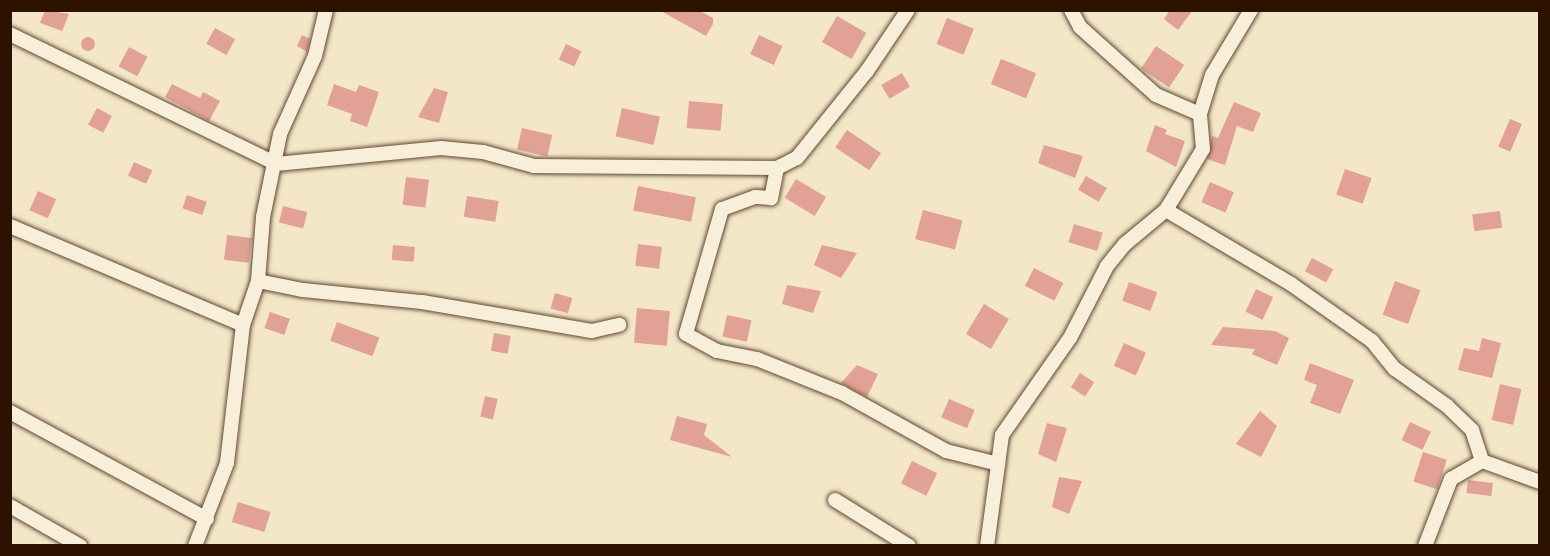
<!DOCTYPE html>
<style>
body{margin:0}
#map{position:relative;width:1550px;height:556px;overflow:hidden;background:#f4e7c7;font-family:Alegreya,serif}
div>[style]{position:absolute}
[style*='--x']{left:calc(var(--x)*1px);top:calc(var(--y)*1px);width:calc(var(--w)*1px);rotate:calc(var(--a)*1deg)}
.building>*{inset:0;background:#e2a195;transform-origin:0 0}
.round{border-radius:50%}
.roads{filter:drop-shadow(0 0 2px #5f4732) drop-shadow(0 0 2px #5f4732)}
.street>*{height:14px;margin:-7px;padding:0 7px;transform-origin:7px;border-radius:7px;background:#f8efdb}
span{translate:-50% -50%;white-space:nowrap;text-align:center;line-height:1.15;-webkit-text-stroke:4.5px #f8efdb;paint-order:stroke}
.frame{position:absolute;inset:0;border:12px solid #2d1200;pointer-events:none}
</style>
<div id="map">
<div class="building">
<div style="clip-path:polygon(45px 10px,69px 14px,62px 31px,40px 23px)"></div>
<div style="clip-path:polygon(659px 10px,698px 10px,713px 18px,713px 24px,706px 36px)"></div>
<div style="clip-path:polygon(1170px 10px,1193px 10px,1178px 30px,1164px 19px)"></div>
<div style="left:837px;top:16px;width:34px;height:30px;rotate:30deg"></div>
<div style="left:947px;top:18px;width:29px;height:28px;rotate:22deg"></div>
<div style="left:215px;top:28px;width:23px;height:18px;rotate:29deg"></div>
<div style="clip-path:polygon(302px 35px,310px 39px,307px 52px,297px 46px)"></div>
<div style="left:759px;top:35px;width:26px;height:21px;rotate:25deg"></div>
<div class="round" style="left:81px;top:37px;width:14px;height:14px"></div>
<div style="left:566px;top:44px;width:17px;height:17px;rotate:25deg"></div>
<div style="left:1156px;top:46px;width:34px;height:27px;rotate:34deg"></div>
<div style="left:129px;top:47px;width:21px;height:22px;rotate:28deg"></div>
<div style="left:1001px;top:59px;width:38px;height:27px;rotate:22deg"></div>
<div style="left:902px;top:73px;width:16px;height:24px;rotate:60deg"></div>
<div style="clip-path:polygon(172px 84px,200px 98px,203px 92px,220px 101px,209px 121px,165px 97px)"></div>
<div style="clip-path:polygon(334px 84px,356px 92px,359px 85px,379px 92px,367px 127px,350px 121px,352px 114px,327px 105px)"></div>
<div style="clip-path:polygon(434px 88px,448px 92px,439px 123px,418px 117px)"></div>
<div style="left:689px;top:101px;width:34px;height:27px;rotate:5deg"></div>
<div style="clip-path:polygon(1234px 102px,1261px 113px,1253px 132px,1237px 126px,1225px 165px,1207px 159px,1212px 136px,1218px 138px)"></div>
<div style="left:97px;top:108px;width:17px;height:19px;rotate:28deg"></div>
<div style="left:622px;top:108px;width:39px;height:29px;rotate:13deg"></div>
<div style="left:1510px;top:119px;width:13px;height:30px;rotate:23deg"></div>
<div style="clip-path:polygon(1155px 125px,1167px 130px,1165px 134px,1185px 141px,1176px 167px,1146px 151px)"></div>
<div style="left:522px;top:128px;width:31px;height:22px;rotate:13deg"></div>
<div style="left:847px;top:130px;width:41px;height:21px;rotate:34deg"></div>
<div style="clip-path:polygon(1044px 145px,1083px 156px,1075px 178px,1038px 163px)"></div>
<div style="left:134px;top:162px;width:20px;height:15px;rotate:24deg"></div>
<div style="left:1345px;top:169px;width:28px;height:27px;rotate:19deg"></div>
<div style="left:1086px;top:176px;width:24px;height:16px;rotate:30deg"></div>
<div style="left:406px;top:177px;width:23px;height:28px;rotate:7deg"></div>
<div style="left:796px;top:179px;width:35px;height:22px;rotate:31deg"></div>
<div style="left:1210px;top:182px;width:26px;height:22px;rotate:23deg"></div>
<div style="left:638px;top:186px;width:59px;height:25px;rotate:11deg"></div>
<div style="left:38px;top:191px;width:20px;height:21px;rotate:24deg"></div>
<div style="left:187px;top:195px;width:21px;height:14px;rotate:19deg"></div>
<div style="left:467px;top:196px;width:32px;height:21px;rotate:9deg"></div>
<div style="left:283px;top:206px;width:25px;height:17px;rotate:14deg"></div>
<div style="left:923px;top:210px;width:41px;height:30px;rotate:15deg"></div>
<div style="left:1500px;top:211px;width:17px;height:28px;rotate:83deg"></div>
<div style="left:1074px;top:224px;width:30px;height:19px;rotate:17deg"></div>
<div style="left:227px;top:235px;width:25px;height:25px;rotate:7deg"></div>
<div style="left:638px;top:244px;width:24px;height:22px;rotate:7deg"></div>
<div style="left:393px;top:245px;width:22px;height:15px;rotate:5deg"></div>
<div style="clip-path:polygon(822px 245px,857px 253px,841px 278px,814px 265px)"></div>
<div style="left:1312px;top:258px;width:24px;height:15px;rotate:28deg"></div>
<div style="left:1034px;top:268px;width:33px;height:20px;rotate:27deg"></div>
<div style="left:1395px;top:281px;width:27px;height:36px;rotate:20deg"></div>
<div style="left:1129px;top:282px;width:30px;height:20px;rotate:20deg"></div>
<div style="clip-path:polygon(787px 285px,821px 291px,813px 313px,782px 304px)"></div>
<div style="left:1256px;top:289px;width:19px;height:25px;rotate:25deg"></div>
<div style="left:555px;top:293px;width:18px;height:16px;rotate:16deg"></div>
<div style="left:984px;top:304px;width:29px;height:35px;rotate:31deg"></div>
<div style="left:637px;top:308px;width:33px;height:35px;rotate:5deg"></div>
<div style="left:270px;top:312px;width:21px;height:17px;rotate:19deg"></div>
<div style="left:727px;top:315px;width:25px;height:22px;rotate:12deg"></div>
<div style="left:337px;top:322px;width:45px;height:20px;rotate:20deg"></div>
<div style="clip-path:polygon(1223px 327px,1275px 331px,1289px 338px,1277px 365px,1252px 354px,1255px 349px,1211px 345px)"></div>
<div style="left:494px;top:333px;width:17px;height:18px;rotate:10deg"></div>
<div style="clip-path:polygon(1482px 338px,1501px 343px,1492px 378px,1458px 370px,1464px 348px,1479px 351px)"></div>
<div style="left:1124px;top:343px;width:24px;height:25px;rotate:24deg"></div>
<div style="clip-path:polygon(1310px 363px,1354px 380px,1340px 414px,1310px 403px,1317px 385px,1304px 380px)"></div>
<div style="clip-path:polygon(857px 365px,878px 374px,867px 397px,841px 383px)"></div>
<div style="left:1080px;top:373px;width:17px;height:17px;rotate:33deg"></div>
<div style="left:1500px;top:384px;width:22px;height:37px;rotate:13deg"></div>
<div style="left:485px;top:396px;width:13px;height:21px;rotate:13deg"></div>
<div style="left:949px;top:399px;width:28px;height:20px;rotate:23deg"></div>
<div style="clip-path:polygon(1260px 411px,1277px 426px,1261px 457px,1236px 444px)"></div>
<div style="clip-path:polygon(677px 416px,707px 424px,704px 435px,732px 457px,670px 440px)"></div>
<div style="left:1410px;top:422px;width:23px;height:20px;rotate:25deg"></div>
<div style="clip-path:polygon(1047px 423px,1067px 428px,1056px 462px,1038px 454px)"></div>
<div style="left:1423px;top:452px;width:25px;height:31px;rotate:18deg"></div>
<div style="left:912px;top:461px;width:28px;height:25px;rotate:26deg"></div>
<div style="clip-path:polygon(1059px 477px,1082px 481px,1069px 514px,1052px 507px)"></div>
<div style="left:1468px;top:480px;width:25px;height:13px;rotate:7deg"></div>
<div style="left:238px;top:502px;width:34px;height:21px;rotate:17deg"></div>
</div>
<div class="roads">
<div class="street">
<div style="--x:1071;--y:10;--w:19;--a:62"></div>
<div style="--x:1080;--y:27;--w:102;--a:41.8"></div>
<div style="--x:1156;--y:95;--w:48;--a:23.4"></div>
<div style="--x:10;--y:34;--w:296;--a:26"></div>
<div style="--x:276;--y:164;--w:166;--a:-5.5"></div>
<div style="--x:441;--y:148;--w:42;--a:5.4"></div>
<div style="--x:483;--y:152;--w:53;--a:15.4"></div>
<div style="--x:534;--y:166;--w:243;--a:0.5"></div>
<div style="--x:777;--y:168;--w:22;--a:-27"></div>
<div style="--x:797;--y:158;--w:112;--a:-51.2"></div>
<div style="--x:867;--y:71;--w:73;--a:-56.1"></div>
<div style="--x:777;--y:168;--w:31;--a:101"></div>
<div style="--x:771;--y:198;--w:16;--a:-176"></div>
<div style="--x:755;--y:197;--w:35;--a:160"></div>
<div style="--x:722;--y:209;--w:130;--a:106.1"></div>
<div style="--x:686;--y:334;--w:35;--a:29"></div>
<div style="--x:717;--y:351;--w:41;--a:11.3"></div>
<div style="--x:757;--y:359;--w:92;--a:21.8"></div>
<div style="--x:842;--y:393;--w:119;--a:29.1"></div>
<div style="--x:946;--y:451;--w:54;--a:14"></div>
<div style="--x:1166;--y:210;--w:145;--a:30.6"></div>
<div style="--x:1291;--y:284;--w:99;--a:35.1"></div>
<div style="--x:1372;--y:341;--w:36;--a:51"></div>
<div style="--x:1395;--y:369;--w:64;--a:35.4"></div>
<div style="--x:1447;--y:406;--w:35;--a:44"></div>
<div style="--x:1472;--y:430;--w:33;--a:72"></div>
<div style="--x:1482;--y:461;--w:62;--a:19.9"></div>
<div style="--x:10;--y:226;--w:253;--a:23"></div>
<div style="--x:258;--y:281;--w:46;--a:11.3"></div>
<div style="--x:303;--y:290;--w:120;--a:5.8"></div>
<div style="--x:422;--y:302;--w:172;--a:9.7"></div>
<div style="--x:592;--y:331;--w:28;--a:-13"></div>
<div style="--x:10;--y:412;--w:224;--a:28.5"></div>
<div style="--x:835;--y:500;--w:87;--a:31.9"></div>
<div style="--x:10;--y:506;--w:81;--a:29.7"></div>
<div style="--x:195;--y:546;--w:89;--a:-68.9"></div>
<div style="--x:227;--y:463;--w:139;--a:-83.4"></div>
<div style="--x:243;--y:325;--w:46;--a:-71.2"></div>
<div style="--x:258;--y:281;--w:64;--a:-85.5"></div>
<div style="--x:263;--y:217;--w:85;--a:-78.4"></div>
<div style="--x:280;--y:134;--w:85;--a:-65.8"></div>
<div style="--x:315;--y:56;--w:47;--a:-76.6"></div>
<div style="--x:987;--y:546;--w:112;--a:-82.3"></div>
<div style="--x:1002;--y:435;--w:118;--a:-55"></div>
<div style="--x:1070;--y:338;--w:81;--a:-62.8"></div>
<div style="--x:1107;--y:266;--w:28;--a:-51"></div>
<div style="--x:1125;--y:244;--w:53;--a:-39.7"></div>
<div style="--x:1166;--y:210;--w:71;--a:-58.8"></div>
<div style="--x:1203;--y:149;--w:35;--a:-95"></div>
<div style="--x:1200;--y:114;--w:41;--a:-72.9"></div>
<div style="--x:1212;--y:75;--w:76;--a:-59"></div>
<div style="--x:1425;--y:546;--w:72;--a:-68.8"></div>
<div style="--x:1451;--y:479;--w:36;--a:-30"></div>
</div>
</div>
<div class="frame"></div>
</div>
